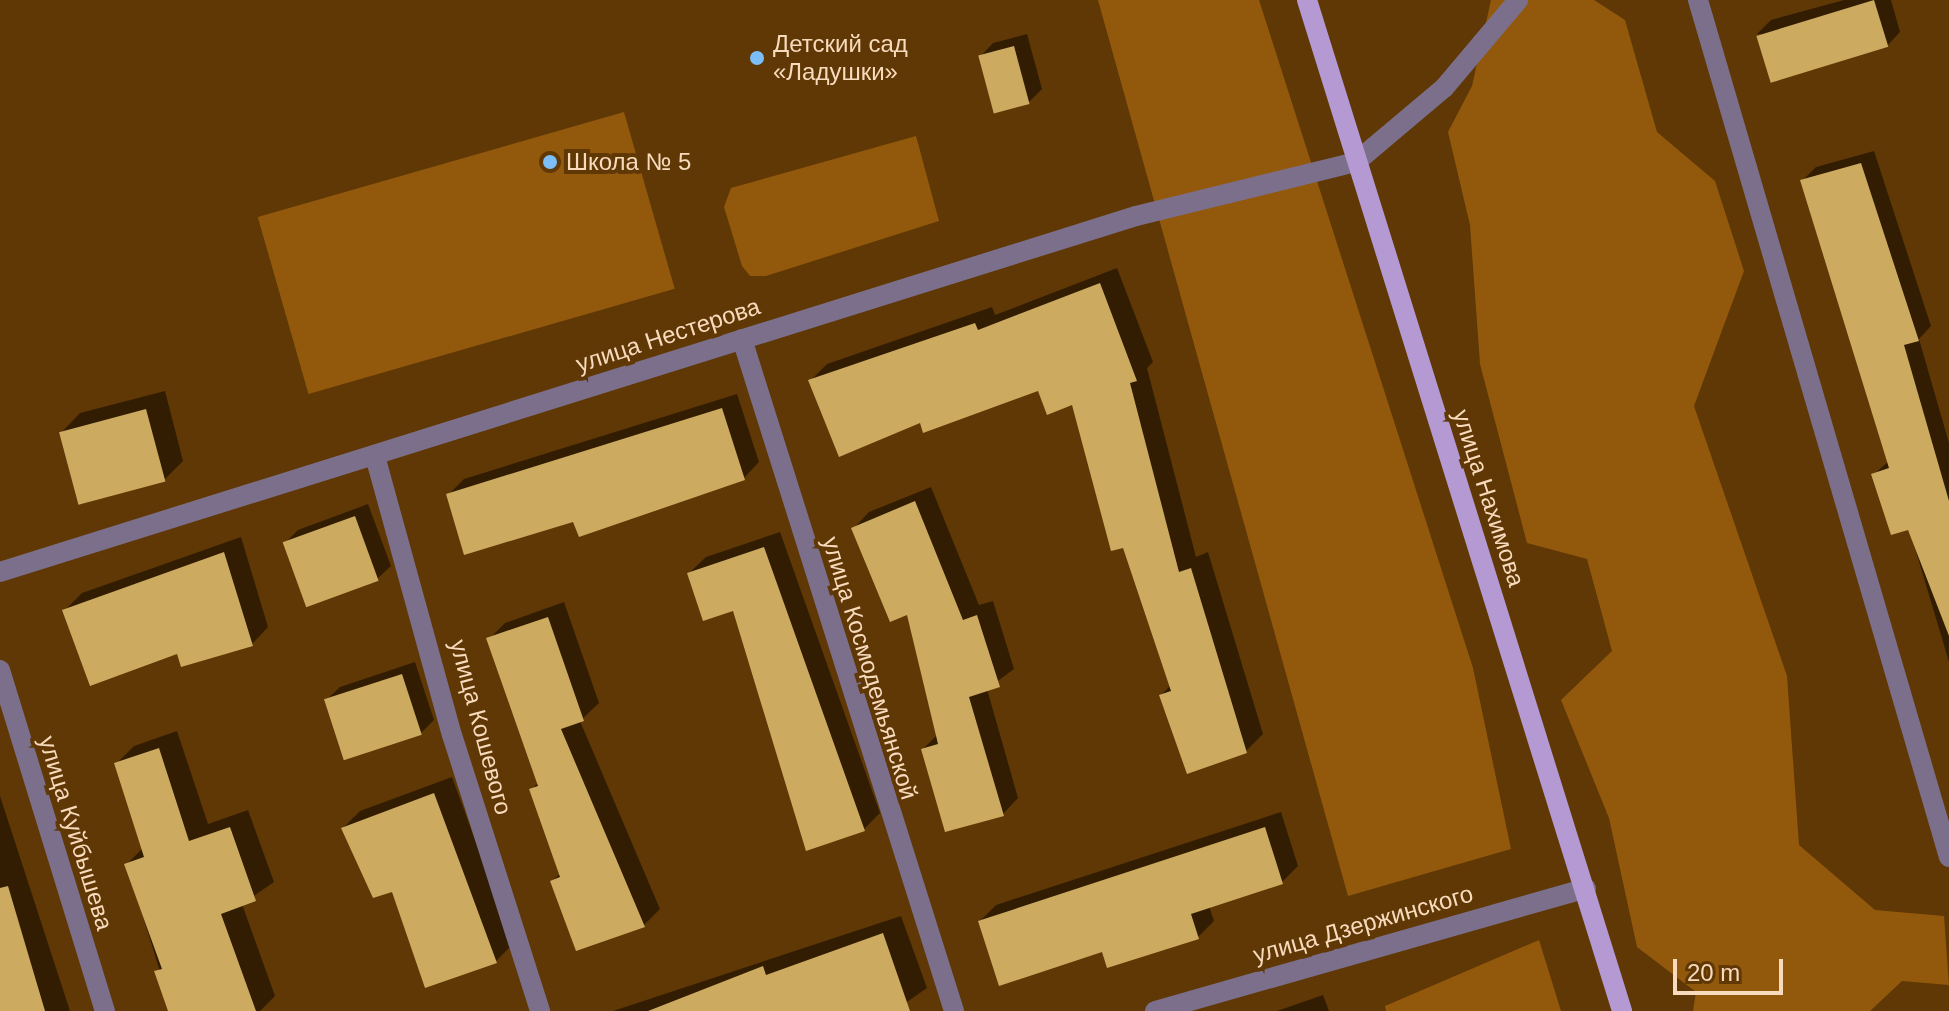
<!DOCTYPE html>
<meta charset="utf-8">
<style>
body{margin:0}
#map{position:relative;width:1949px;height:1011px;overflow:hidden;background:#5f3805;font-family:Arial,sans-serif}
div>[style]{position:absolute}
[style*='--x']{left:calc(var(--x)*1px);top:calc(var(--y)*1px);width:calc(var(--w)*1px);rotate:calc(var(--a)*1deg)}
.green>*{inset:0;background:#92590d;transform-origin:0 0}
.shadow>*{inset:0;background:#0007}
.building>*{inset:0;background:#ccab60;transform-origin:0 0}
.minor>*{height:20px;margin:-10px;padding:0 10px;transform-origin:10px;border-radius:10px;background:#7c6f8b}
.major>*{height:20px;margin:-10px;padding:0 10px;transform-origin:10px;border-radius:10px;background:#b499d2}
.dots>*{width:22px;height:22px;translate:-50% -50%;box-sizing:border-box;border:4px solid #5f3805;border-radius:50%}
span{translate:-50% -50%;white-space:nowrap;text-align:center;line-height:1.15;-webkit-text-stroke:8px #5f3805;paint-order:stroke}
.poi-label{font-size:24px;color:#f8dabd}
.left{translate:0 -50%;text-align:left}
.street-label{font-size:24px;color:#f8dabd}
.scale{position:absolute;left:1673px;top:959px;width:110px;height:36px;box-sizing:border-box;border:4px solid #f8dabd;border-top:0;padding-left:10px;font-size:24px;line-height:28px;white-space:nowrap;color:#f8dabd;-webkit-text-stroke:6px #5f3805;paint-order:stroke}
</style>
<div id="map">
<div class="green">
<div style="clip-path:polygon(1098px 0,1259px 0,1473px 668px,1511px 849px,1348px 896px)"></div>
<div style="clip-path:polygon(1491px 0,1594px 0,1625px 20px,1657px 132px,1715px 181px,1744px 271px,1694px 406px,1787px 676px,1799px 845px,1875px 910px,1944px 916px,1949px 985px,1902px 981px,1870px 1011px,1693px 1011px,1696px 992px,1637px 947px,1609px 818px,1561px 700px,1612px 651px,1587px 559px,1527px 543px,1480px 364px,1470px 225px,1448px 132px,1472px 86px)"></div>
<div style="left:624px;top:112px;width:184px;height:381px;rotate:74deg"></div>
<div style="clip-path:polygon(916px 136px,939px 221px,766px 276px,750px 276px,742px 266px,724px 207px,731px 188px)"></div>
<div style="clip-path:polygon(1539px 940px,1561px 1011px,1386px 1011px,1385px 1006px)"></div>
</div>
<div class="shadow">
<div style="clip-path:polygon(1844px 0,1891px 0,1900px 32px,1887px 46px,1757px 34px,1771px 20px)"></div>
<div style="clip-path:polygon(1027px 34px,1042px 89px,1028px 103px,980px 57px,993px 43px)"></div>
<div style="clip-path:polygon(1874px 151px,1931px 326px,1919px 339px,1949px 443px,1949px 662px,1909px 528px,1873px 475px,1889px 461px,1803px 180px,1816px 167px)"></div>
<div style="clip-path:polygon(1117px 268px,1153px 362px,1147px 368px,1196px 557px,1208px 552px,1263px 734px,1246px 751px,1161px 695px,1171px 685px,1074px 403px,1039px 388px,921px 421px,810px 381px,827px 364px,992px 307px,995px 315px)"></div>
<div style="clip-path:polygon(165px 391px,183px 461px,164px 480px,61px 433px,80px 413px)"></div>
<div style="clip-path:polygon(737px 394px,759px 462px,744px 478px,448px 495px,464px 479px)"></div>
<div style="clip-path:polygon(931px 487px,979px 605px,993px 601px,1014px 669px,987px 689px,1018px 798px,1003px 814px,923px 749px,938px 734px,909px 613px,854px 528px,869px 512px)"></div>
<div style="clip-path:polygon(368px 504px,391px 566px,377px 579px,285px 543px,298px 530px)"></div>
<div style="clip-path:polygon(780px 532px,880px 813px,864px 829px,734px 608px,689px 573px,706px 557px)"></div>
<div style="clip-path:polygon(241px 537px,268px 627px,252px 644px,178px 652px,65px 610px,82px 593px)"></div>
<div style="clip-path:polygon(564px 602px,599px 703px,580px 721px,660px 909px,644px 925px,552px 881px,561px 873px,531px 790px,539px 782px,489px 639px,505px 623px)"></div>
<div style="clip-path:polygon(415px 662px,434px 720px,421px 733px,326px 700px,340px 687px)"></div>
<div style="clip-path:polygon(177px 731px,208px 824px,248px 810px,274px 882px,242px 904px,275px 996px,260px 1011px,172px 1011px,127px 864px,143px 848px,116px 764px,134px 746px)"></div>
<div style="clip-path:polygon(452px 777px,513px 944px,496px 961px,393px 889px,343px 828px,360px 811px)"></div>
<div style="clip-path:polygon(0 796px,70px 1011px,0 1011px)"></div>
<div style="clip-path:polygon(1281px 812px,1298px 866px,1282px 882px,1209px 906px,1214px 921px,1198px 937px,1103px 949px,980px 921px,996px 905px)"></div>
<div style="clip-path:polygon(901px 916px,927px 988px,894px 1011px,613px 1011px)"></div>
<div style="clip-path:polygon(1323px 995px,1329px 1011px,1277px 1011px)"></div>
</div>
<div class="building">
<div style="left:1874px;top:0;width:49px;height:123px;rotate:73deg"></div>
<div style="left:1014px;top:46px;width:60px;height:37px;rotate:75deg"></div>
<div style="clip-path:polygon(1861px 163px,1919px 341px,1904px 345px,1949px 501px,1949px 636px,1908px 530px,1891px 535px,1871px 474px,1889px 468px,1800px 180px)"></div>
<div style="clip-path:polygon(1100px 283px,1137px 381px,1130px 383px,1179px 572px,1191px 568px,1247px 753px,1187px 774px,1159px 695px,1171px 691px,1123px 548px,1111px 551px,1072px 405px,1047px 415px,1038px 391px,923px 433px,920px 423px,839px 457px,808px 380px,975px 323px,978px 330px)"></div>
<div style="clip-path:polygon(722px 408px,745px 480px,579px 537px,573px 522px,464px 555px,446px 494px)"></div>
<div style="left:146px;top:409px;width:75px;height:90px;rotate:75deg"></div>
<div style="clip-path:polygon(915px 501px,963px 620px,977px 615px,1000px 687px,969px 697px,1004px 816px,945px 832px,921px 749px,938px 744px,907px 615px,890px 622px,851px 528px)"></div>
<div style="left:355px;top:516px;width:69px;height:77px;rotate:70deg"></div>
<div style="clip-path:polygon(764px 547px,865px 831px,806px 851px,733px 611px,703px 621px,687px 573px)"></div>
<div style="clip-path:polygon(224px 552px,253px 646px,181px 667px,177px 654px,90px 686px,62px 610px)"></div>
<div style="clip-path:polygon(548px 617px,584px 721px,561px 729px,645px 927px,576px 951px,550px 881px,560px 877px,529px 789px,538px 786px,486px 638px)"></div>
<div style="left:402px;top:674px;width:64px;height:82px;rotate:72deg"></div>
<div style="clip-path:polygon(159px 748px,189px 841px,230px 827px,256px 901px,221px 914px,256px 1011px,168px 1011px,154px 971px,162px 969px,124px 864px,144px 857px,114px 763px)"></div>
<div style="clip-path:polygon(434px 793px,497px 963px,425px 988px,392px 892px,373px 898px,341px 828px)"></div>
<div style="clip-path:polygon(1265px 827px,1283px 884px,1191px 914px,1199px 939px,1107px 968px,1102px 952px,999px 986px,978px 921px)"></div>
<div style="clip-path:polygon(8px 886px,45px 1011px,0 1011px,0 888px)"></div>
<div style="clip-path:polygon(883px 933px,910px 1011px,648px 1011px,763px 966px,766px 975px)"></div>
</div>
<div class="minor">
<div style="--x:1698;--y:0;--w:893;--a:73.68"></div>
<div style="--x:742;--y:339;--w:705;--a:72.49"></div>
<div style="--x:375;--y:456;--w:289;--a:74.6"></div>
<div style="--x:452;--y:735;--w:290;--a:72.3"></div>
<div style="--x:0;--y:572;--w:1190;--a:-17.4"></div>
<div style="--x:1136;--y:216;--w:227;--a:-13.8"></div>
<div style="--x:1356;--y:162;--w:115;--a:-40.1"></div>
<div style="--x:1444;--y:88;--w:115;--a:-49.9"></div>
<div style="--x:0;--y:670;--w:357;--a:72.9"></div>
<div style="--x:1155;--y:1011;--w:448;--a:-15.9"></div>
</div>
<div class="major">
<div style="--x:1307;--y:0;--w:1059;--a:72.69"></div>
</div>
<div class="dots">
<div style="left:757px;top:58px;background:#7bbef8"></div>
<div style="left:550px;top:162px;background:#7bbef8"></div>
</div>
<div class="poi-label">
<span class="left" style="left:773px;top:58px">Детский сад<br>«Ладушки»</span>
<span class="left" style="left:566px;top:162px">Школа № 5</span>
</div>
<div class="street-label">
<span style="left:668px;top:335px;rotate:-18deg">улица Нестерова</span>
<span style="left:1489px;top:498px;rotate:72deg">улица Нахимова</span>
<span style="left:870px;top:668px;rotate:73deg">улица Космодемьянской</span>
<span style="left:481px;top:727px;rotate:75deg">улица Кошевого</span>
<span style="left:76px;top:833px;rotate:73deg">улица Куйбышева</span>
<span style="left:1363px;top:924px;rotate:-16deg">улица Дзержинского</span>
</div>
<div class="scale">20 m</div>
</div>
